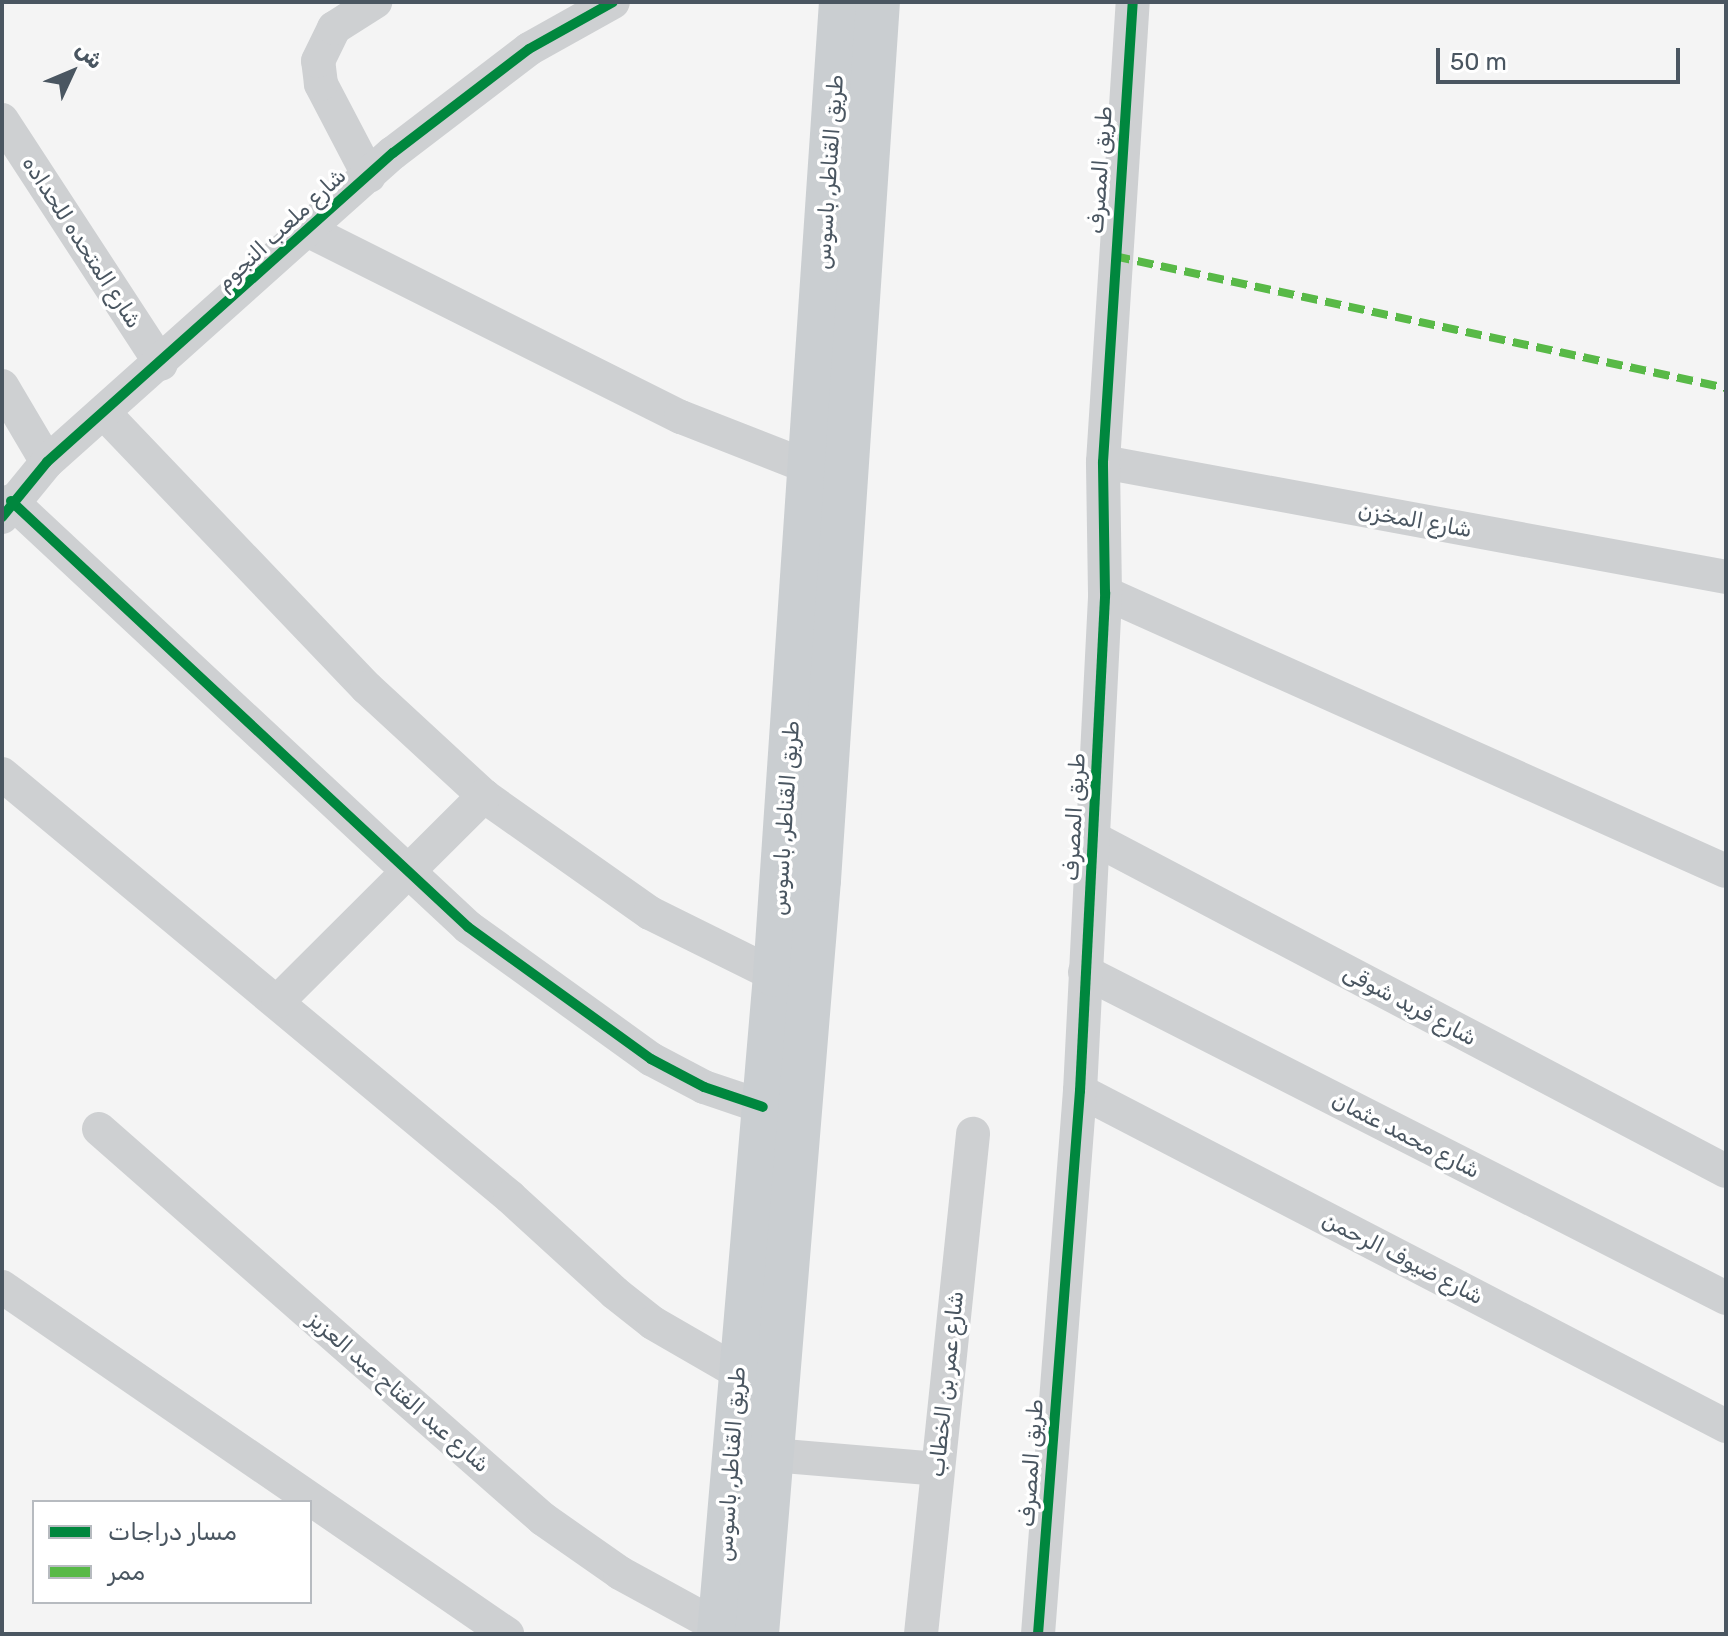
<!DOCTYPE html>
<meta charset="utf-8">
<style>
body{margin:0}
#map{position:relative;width:1728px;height:1636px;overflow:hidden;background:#f4f4f4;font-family:Rubik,"Noto Sans Arabic",sans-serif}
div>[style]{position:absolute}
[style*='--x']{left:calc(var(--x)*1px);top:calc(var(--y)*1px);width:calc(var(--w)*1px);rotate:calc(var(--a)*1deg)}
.minor>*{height:34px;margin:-17px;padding:0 17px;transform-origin:17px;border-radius:17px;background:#ced0d2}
.major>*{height:44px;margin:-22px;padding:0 22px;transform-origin:22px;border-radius:22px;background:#caced1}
.quiet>*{height:8px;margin-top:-4px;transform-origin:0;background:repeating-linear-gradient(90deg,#58b947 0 16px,transparent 0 24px)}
.cycleway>*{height:10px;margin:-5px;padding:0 5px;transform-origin:5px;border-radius:5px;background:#00873e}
span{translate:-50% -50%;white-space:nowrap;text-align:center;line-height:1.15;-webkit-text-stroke:7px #fff;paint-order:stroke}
.street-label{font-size:22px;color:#4a5661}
.frame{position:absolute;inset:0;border:4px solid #4a5661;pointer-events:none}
.legend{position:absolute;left:32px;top:1500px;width:280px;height:104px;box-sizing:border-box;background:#fff;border:2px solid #b7bbc0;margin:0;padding:10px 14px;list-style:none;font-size:24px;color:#4a5661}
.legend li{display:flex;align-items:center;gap:16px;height:40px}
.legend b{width:40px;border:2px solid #b7bbc0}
.north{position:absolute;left:32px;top:32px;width:80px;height:80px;-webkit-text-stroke:6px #fff;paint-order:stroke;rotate:46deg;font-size:22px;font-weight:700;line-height:32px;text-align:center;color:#4a5661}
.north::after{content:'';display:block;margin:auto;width:28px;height:36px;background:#4a5661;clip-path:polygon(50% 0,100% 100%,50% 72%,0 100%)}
.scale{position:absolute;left:1436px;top:48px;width:244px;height:36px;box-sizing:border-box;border:4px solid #4a5661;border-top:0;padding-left:10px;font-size:24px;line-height:28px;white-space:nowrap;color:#4a5661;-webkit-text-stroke:6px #fff;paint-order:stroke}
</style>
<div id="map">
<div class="minor">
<div style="--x:2;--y:120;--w:291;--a:56.9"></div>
<div style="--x:369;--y:176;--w:104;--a:-117.6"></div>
<div style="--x:321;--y:84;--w:23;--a:-97"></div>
<div style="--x:318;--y:61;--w:37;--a:-64"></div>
<div style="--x:334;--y:28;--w:49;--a:-32.4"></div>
<div style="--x:311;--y:232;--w:414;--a:26.6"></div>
<div style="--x:681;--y:417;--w:134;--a:21.4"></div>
<div style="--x:2;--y:386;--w:88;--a:59.4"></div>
<div style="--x:105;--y:414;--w:379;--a:46.3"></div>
<div style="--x:367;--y:688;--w:159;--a:42.7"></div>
<div style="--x:484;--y:796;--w:203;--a:35.2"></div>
<div style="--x:650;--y:913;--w:140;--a:26.4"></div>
<div style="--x:1103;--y:462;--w:634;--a:10.46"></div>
<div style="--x:11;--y:501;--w:625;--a:42.99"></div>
<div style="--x:468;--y:927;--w:226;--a:35.8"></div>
<div style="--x:651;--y:1059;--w:60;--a:27.8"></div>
<div style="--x:704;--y:1087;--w:62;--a:18.7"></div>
<div style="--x:2;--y:517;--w:71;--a:-50.7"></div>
<div style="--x:47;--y:462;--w:464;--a:-41.8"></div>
<div style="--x:393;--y:153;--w:171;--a:-37.4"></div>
<div style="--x:529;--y:49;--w:96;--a:-29.2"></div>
<div style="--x:1105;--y:593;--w:680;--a:24.12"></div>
<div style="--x:2;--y:774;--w:661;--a:39.78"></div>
<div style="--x:510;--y:1197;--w:142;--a:42.4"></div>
<div style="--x:615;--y:1293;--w:48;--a:38.3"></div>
<div style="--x:653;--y:1323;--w:98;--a:30"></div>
<div style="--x:1093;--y:838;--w:715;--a:27.75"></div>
<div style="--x:1085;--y:972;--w:719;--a:26.96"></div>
<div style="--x:278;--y:1001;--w:291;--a:-44.9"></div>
<div style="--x:1080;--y:1091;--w:728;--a:27.41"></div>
<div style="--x:99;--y:1129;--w:591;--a:41.3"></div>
<div style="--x:543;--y:1519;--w:94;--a:35"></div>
<div style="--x:620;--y:1573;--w:113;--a:28.6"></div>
<div style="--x:2;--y:1287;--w:613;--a:34.49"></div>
<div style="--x:772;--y:1455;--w:166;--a:4.8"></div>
<div style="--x:921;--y:1634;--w:503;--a:-84.06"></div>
<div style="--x:1038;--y:1634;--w:545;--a:-85.58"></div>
<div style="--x:1080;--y:1091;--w:499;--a:-87.1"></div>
<div style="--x:1105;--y:593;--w:131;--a:-90.9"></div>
<div style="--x:1103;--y:462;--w:461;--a:-86.3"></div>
</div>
<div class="major">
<div style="--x:719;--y:1634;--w:661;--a:-85.14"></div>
<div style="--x:775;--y:975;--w:975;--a:-86.12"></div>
<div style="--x:757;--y:1634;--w:757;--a:-85.3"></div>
<div style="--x:819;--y:880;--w:880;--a:-86.16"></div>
</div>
<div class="quiet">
<div style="--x:1114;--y:256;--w:626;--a:12.17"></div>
</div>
<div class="cycleway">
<div style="--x:11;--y:501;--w:625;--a:42.99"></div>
<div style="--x:468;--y:927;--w:226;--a:35.8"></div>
<div style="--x:651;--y:1059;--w:60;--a:27.8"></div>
<div style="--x:704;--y:1087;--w:62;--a:18.7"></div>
<div style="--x:2;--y:517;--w:71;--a:-50.7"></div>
<div style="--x:47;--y:462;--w:464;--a:-41.8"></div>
<div style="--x:393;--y:153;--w:171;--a:-37.4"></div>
<div style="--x:529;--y:49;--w:96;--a:-29.2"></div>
<div style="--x:1038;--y:1634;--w:545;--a:-85.58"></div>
<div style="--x:1080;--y:1091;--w:499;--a:-87.1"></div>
<div style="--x:1105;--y:593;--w:131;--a:-90.9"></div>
<div style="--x:1103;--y:462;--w:461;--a:-86.3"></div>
</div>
<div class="street-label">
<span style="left:1100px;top:170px;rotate:-86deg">طريق المصرف</span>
<span style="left:829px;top:172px;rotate:-86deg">طريق القناطر, باسوس</span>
<span style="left:281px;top:229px;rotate:-43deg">شارع ملعب النجوم</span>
<span style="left:82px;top:242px;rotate:57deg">شارع المتحده للحداده</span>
<span style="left:1415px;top:520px;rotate:10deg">شارع المخزن</span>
<span style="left:1074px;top:817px;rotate:-87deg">طريق المصرف</span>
<span style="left:785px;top:818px;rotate:-86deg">طريق القناطر, باسوس</span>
<span style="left:1410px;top:1005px;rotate:28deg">شارع فريد شوقى</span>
<span style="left:1406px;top:1135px;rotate:27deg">شارع محمد عثمان</span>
<span style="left:1403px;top:1258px;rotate:27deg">شارع ضيوف الرحمن</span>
<span style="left:946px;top:1384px;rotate:-84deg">شارع عمر بن الخطاب</span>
<span style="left:399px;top:1392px;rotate:41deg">شارع عبد الفتاح عبد العزيز</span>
<span style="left:1031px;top:1463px;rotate:-86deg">طريق المصرف</span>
<span style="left:731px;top:1464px;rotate:-86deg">طريق القناطر, باسوس</span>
</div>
<div class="frame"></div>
<ul class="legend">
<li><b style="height:10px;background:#00873e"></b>مسار دراجات</li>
<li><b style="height:10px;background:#58b947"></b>ممر</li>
</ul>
<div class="north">ش</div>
<div class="scale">50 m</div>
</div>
